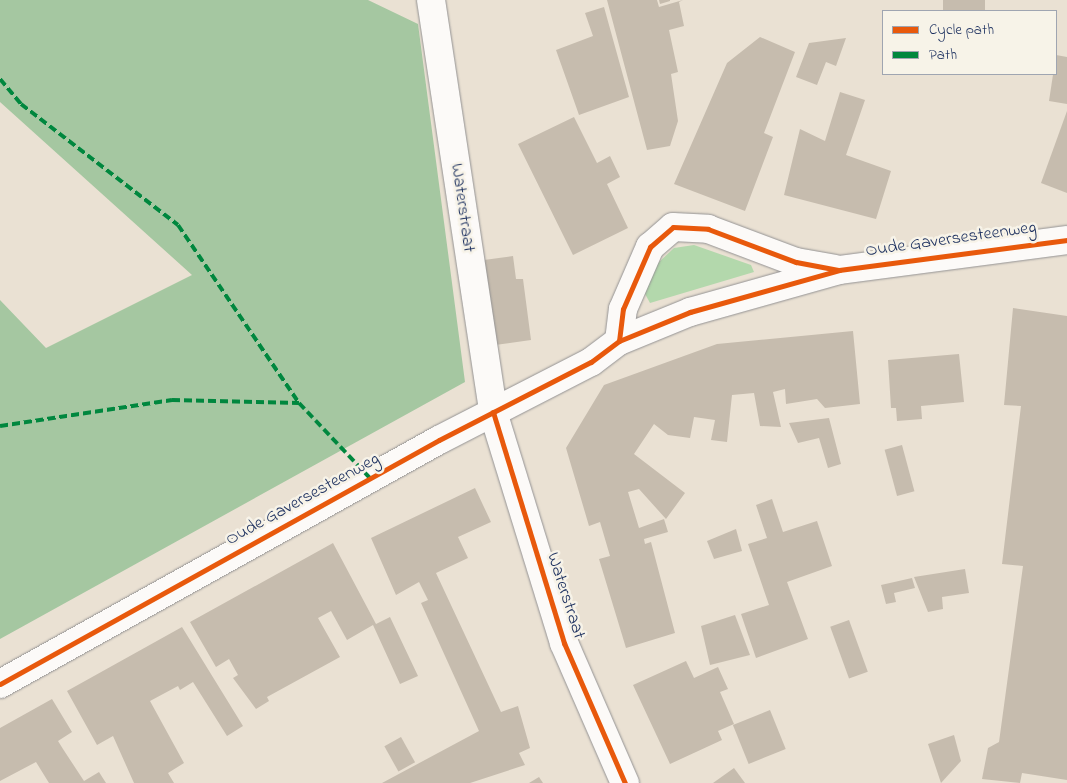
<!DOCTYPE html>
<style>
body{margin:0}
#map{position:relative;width:1067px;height:783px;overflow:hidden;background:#eae1d3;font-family:"Indie Flower",sans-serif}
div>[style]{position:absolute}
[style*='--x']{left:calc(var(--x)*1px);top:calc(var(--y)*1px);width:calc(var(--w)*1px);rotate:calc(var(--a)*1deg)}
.green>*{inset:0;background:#b3d8ac}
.forest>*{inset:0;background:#a5c7a1}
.building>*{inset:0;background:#c6bcae;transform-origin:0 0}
.roads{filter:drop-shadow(0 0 1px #939293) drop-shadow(0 0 1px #939293)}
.minor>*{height:28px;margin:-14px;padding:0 14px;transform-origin:14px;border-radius:14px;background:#fcfaf8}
.quiet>*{height:4px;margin-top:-2px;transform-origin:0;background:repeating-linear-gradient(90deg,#00873e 0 8px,transparent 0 12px)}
.cycleway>*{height:5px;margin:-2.5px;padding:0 2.5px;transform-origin:2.5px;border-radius:2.5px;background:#e8590c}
span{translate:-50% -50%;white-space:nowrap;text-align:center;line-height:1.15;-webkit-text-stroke:5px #f7f3e8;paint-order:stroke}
.street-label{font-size:18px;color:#1b2f5e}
.legend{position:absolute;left:882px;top:10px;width:175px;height:65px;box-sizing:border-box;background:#f7f3e8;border:1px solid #9fa5b1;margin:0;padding:6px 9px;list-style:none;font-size:15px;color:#1b2f5e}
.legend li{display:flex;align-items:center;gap:10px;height:25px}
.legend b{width:25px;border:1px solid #9fa5b1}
</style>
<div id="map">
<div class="green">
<div style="clip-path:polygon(694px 245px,751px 265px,754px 272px,650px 303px,644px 292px,657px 264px,674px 248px)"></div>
</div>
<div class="forest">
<div style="clip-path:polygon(0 0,368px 0,418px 24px,465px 382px,0 639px,0 300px,46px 348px,192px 275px,0 102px)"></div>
</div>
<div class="building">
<div style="clip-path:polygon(607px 0,657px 0,659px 7px,683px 0,679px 2px,684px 26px,669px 30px,678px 72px,671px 74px,678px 121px,670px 146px,647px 150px)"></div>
<div style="clip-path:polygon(659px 0,670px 0,670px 1px,660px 4px)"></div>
<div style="left:943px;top:0;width:42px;height:11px"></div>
<div style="clip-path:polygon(604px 7px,629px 97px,579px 115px,556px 50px,593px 36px,585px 13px)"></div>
<div style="clip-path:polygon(760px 37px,795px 52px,764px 133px,773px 137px,745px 211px,674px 184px,727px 63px)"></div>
<div style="clip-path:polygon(846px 38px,836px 66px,826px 62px,817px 85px,796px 77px,809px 43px)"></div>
<div style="clip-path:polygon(1056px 55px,1067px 57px,1067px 104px,1049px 101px)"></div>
<div style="clip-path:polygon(840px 92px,865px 100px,846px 155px,891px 171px,876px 219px,784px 195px,800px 129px,825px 141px)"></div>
<div style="clip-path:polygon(1067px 111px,1067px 193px,1041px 183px)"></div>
<div style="clip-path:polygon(574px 117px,597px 163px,610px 156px,620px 177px,607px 184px,628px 228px,573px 255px,518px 144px)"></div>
<div style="clip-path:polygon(513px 256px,516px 279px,523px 279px,531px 340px,495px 345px,484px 260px)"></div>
<div style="clip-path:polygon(1013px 308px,1067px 316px,1067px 780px,1022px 773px,1020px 783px,982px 779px,988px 748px,999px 742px,1023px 566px,1002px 564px,1021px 406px,1004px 405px)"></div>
<div style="clip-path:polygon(853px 331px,860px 404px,825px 408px,817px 399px,786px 404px,785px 389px,773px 392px,781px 427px,760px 426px,754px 393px,732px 395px,727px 442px,711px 440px,715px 420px,694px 417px,690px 438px,668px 435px,654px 424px,634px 454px,685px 493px,666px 519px,639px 489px,628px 492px,639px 528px,664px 519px,668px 532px,644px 539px,645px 544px,651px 542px,675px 633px,626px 648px,599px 559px,610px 556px,600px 522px,589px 526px,566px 448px,604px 385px,717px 344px)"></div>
<div style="clip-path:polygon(959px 354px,964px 402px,921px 406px,922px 419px,897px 421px,896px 408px,891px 408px,888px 360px)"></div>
<div style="clip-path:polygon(829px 418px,841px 464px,828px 468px,819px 438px,798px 443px,789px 423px)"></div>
<div style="left:902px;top:445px;width:48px;height:18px;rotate:75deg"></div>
<div style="clip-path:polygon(475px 488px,491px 522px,458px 537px,468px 558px,436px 573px,501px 712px,518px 706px,530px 748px,519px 753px,525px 765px,470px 783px,382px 783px,479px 731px,421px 603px,428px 600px,419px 582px,396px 595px,371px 538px)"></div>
<div style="clip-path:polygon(772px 499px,783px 532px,817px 521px,832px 566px,787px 582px,808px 639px,756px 658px,741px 614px,769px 605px,748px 544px,767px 538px,756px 505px)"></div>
<div style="clip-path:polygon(736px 529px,742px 551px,714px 559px,707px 541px)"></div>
<div style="clip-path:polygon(333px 543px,376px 624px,390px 617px,418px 676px,400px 684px,373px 625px,347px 640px,331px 611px,318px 618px,340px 657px,267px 697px,269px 701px,256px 709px,233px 678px,238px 675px,229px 659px,216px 667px,190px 622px)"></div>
<div style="clip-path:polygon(965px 569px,969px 593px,942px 597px,943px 609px,928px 612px,914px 577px)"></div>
<div style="clip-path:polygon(912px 578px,915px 588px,894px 593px,896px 602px,886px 604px,881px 585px)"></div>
<div style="clip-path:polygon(735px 615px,750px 655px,710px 665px,701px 626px)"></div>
<div style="left:849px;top:620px;width:55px;height:20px;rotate:70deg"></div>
<div style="clip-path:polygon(182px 627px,243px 726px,227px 736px,193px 682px,180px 690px,178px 686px,150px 701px,184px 763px,168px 773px,174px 783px,134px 783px,113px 736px,97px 745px,67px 691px)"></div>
<div style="clip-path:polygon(686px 661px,694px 678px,718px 667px,728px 689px,720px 692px,734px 724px,718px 731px,722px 740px,670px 764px,633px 685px)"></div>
<div style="clip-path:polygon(52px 699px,72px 732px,58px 741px,63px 749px,84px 781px,99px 772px,106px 783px,49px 783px,36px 762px,0 781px,0 728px)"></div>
<div style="left:770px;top:710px;width:42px;height:40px;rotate:68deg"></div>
<div style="clip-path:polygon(954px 735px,961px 761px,941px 783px,928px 744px)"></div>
<div style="left:401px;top:737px;width:29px;height:19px;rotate:61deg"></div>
<div style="clip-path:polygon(734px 768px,745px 783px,713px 783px)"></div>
<div style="clip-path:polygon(539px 777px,543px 783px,529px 783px)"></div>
</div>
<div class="roads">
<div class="minor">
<div style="--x:431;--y:0;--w:417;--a:81.4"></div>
<div style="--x:493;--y:412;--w:242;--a:72.9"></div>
<div style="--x:564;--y:643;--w:153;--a:66.5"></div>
<div style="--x:619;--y:341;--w:32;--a:-83"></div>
<div style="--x:623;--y:309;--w:68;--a:-66.5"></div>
<div style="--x:650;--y:247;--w:30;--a:-41"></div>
<div style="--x:673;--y:227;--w:35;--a:3"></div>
<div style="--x:708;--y:229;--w:94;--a:20.6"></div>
<div style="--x:796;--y:262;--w:39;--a:10"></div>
<div style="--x:0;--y:684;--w:502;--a:-29.07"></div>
<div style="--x:439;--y:440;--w:171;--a:-27.2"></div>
<div style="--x:591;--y:362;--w:35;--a:-37"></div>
<div style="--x:619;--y:341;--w:77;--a:-22.2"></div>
<div style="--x:690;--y:312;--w:155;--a:-15.7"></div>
<div style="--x:839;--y:270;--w:230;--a:-7.5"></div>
</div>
</div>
<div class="quiet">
<div style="--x:0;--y:79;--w:33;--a:50"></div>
<div style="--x:21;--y:104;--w:198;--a:37.6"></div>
<div style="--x:178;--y:225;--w:215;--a:55.8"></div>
<div style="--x:299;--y:403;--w:103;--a:46.6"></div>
<div style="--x:0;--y:426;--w:174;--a:-8.6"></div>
<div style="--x:172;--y:400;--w:127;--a:1.4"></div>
</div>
<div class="cycleway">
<div style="--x:619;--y:341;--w:32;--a:-83"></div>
<div style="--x:623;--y:309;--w:68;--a:-66.5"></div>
<div style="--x:650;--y:247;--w:30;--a:-41"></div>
<div style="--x:673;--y:227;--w:35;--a:3"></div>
<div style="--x:708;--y:229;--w:94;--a:20.6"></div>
<div style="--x:796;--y:262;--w:43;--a:10.8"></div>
<div style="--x:493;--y:412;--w:242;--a:72.9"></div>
<div style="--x:564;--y:643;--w:153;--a:66.5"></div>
<div style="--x:0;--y:684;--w:502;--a:-29.07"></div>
<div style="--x:439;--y:440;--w:171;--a:-27.2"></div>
<div style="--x:591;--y:362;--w:35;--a:-37"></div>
<div style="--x:619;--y:341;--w:77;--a:-22.2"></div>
<div style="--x:690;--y:312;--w:155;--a:-15.7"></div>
<div style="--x:839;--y:270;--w:230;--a:-7.5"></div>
</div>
<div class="street-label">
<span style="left:462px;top:208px;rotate:82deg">Waterstraat</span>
<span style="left:951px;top:240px;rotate:-8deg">Oude Gaversesteenweg</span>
<span style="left:303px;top:500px;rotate:-29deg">Oude Gaversesteenweg</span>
<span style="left:565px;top:596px;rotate:72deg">Waterstraat</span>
</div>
<ul class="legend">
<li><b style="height:6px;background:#e8590c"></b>Cycle path</li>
<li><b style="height:6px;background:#00873e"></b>Path</li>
</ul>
</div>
